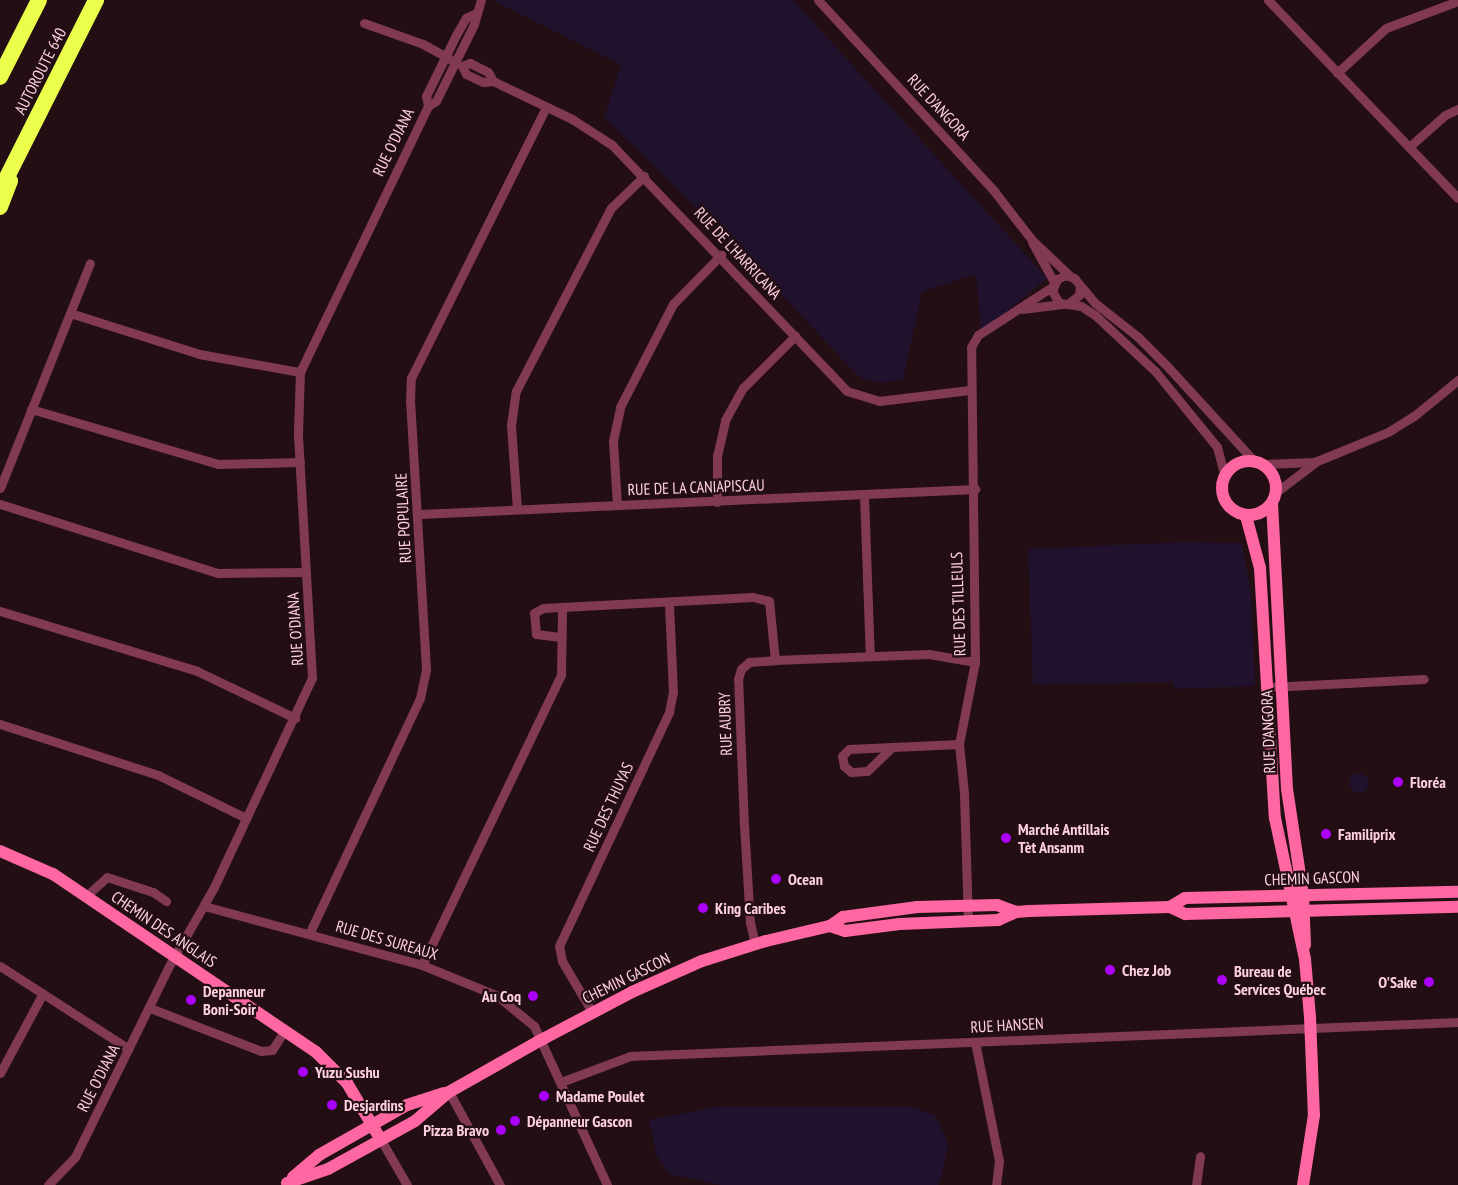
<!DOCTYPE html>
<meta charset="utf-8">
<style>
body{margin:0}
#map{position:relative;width:1458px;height:1185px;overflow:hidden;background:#230e13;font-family:"PT Sans Narrow",sans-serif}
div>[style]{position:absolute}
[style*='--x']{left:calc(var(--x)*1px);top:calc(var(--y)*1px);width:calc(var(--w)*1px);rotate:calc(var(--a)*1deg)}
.green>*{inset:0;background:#20112c}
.round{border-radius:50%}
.street>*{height:9px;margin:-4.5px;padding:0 4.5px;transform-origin:4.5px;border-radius:4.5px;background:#813954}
.secondary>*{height:12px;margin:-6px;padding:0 6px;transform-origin:6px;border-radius:6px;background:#fe67a2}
.secondary>.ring{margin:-6px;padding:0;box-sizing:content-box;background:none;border:12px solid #fe67a2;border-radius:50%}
.highway>*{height:16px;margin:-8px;padding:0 8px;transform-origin:8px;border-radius:8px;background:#ebfe4b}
.dots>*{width:16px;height:16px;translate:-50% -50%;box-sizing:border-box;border:3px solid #230e13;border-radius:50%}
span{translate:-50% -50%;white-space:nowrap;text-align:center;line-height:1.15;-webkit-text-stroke:4.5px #230e13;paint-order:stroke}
.street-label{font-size:16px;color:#ffd0de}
.poi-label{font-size:16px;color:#ffd0de;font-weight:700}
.left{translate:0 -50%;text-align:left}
.right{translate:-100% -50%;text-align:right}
</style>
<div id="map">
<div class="green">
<div style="clip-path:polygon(492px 0,793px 0,1047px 278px,981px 333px,976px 274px,922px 292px,903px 380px,879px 383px,859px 377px,749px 260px,604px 117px,621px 65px)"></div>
<div style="clip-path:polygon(1184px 542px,1242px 543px,1251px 592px,1255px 686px,1174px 689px,1173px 682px,1033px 685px,1028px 549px)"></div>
<div class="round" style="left:1349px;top:773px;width:20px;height:20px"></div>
<div style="clip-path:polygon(721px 1106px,907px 1106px,935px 1115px,948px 1143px,942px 1175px,938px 1185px,721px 1185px,669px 1174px,656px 1155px,649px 1120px)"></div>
</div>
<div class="street">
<div style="--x:818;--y:0;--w:260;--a:47.3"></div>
<div style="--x:994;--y:191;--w:62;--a:52.2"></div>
<div style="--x:1032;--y:240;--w:52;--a:43.5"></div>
<div style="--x:1268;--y:0;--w:274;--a:46.2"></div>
<div style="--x:364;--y:23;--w:63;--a:19.6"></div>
<div style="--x:423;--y:44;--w:31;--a:29"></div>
<div style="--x:1337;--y:73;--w:67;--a:-42.6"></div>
<div style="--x:1386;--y:28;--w:77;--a:-20.6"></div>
<div style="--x:493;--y:81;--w:10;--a:174"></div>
<div style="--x:483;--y:82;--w:19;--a:-155"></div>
<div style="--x:466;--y:74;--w:9;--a:-117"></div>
<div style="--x:462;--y:66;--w:9;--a:-21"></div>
<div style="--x:470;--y:63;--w:20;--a:27"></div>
<div style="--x:488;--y:72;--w:10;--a:61"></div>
<div style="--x:493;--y:81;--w:88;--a:25.7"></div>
<div style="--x:572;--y:119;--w:48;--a:33"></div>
<div style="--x:612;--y:145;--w:340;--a:46.3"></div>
<div style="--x:847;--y:391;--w:34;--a:17"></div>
<div style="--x:879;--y:401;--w:91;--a:-7"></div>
<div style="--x:428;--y:106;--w:9;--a:-32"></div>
<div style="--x:436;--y:101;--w:86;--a:-63.7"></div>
<div style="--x:474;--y:24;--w:25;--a:-74"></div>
<div style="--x:1409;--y:147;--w:48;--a:-41.6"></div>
<div style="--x:1445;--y:115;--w:14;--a:-25"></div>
<div style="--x:1032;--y:242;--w:46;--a:61.2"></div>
<div style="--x:1080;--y:286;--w:9;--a:96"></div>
<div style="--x:1079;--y:295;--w:14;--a:141"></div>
<div style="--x:1068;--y:304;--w:9;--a:-174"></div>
<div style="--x:1059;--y:303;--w:14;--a:-120"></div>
<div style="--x:1052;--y:291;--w:13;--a:-67"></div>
<div style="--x:1057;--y:279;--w:10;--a:-24"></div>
<div style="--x:1066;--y:275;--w:9;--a:21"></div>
<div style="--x:1074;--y:278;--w:33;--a:50"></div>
<div style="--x:1095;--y:303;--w:55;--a:38.3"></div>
<div style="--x:1138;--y:337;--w:42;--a:45"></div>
<div style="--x:1168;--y:367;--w:127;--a:47.5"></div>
<div style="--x:1068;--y:304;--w:13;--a:9"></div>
<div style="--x:1081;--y:306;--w:17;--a:33"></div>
<div style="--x:1095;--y:315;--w:82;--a:43"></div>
<div style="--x:1155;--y:371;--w:98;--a:50.8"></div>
<div style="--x:1217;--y:447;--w:30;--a:75"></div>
<div style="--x:1022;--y:309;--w:40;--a:-7.1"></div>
<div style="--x:70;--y:313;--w:135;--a:17.6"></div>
<div style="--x:199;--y:354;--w:103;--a:10.1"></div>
<div style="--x:31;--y:409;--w:195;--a:16.4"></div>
<div style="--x:218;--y:464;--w:82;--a:-1.4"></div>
<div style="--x:1262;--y:464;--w:53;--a:-2.2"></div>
<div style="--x:0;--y:488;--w:242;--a:-68.2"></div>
<div style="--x:1275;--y:493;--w:53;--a:-37.3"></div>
<div style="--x:1317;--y:461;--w:77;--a:-22.2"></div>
<div style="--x:1388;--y:432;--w:31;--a:-32"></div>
<div style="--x:1414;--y:416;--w:57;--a:-39.3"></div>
<div style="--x:864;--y:496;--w:160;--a:87.9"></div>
<div style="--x:717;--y:502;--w:46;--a:-90"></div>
<div style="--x:717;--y:456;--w:37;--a:-77"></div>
<div style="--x:725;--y:420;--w:37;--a:-61"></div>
<div style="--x:743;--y:388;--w:74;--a:-45"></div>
<div style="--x:0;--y:504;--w:229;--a:17.6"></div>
<div style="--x:218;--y:573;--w:88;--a:-0.7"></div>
<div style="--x:617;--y:505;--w:64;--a:-93.6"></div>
<div style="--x:613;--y:441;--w:35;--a:-78"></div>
<div style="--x:620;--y:407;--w:116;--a:-62.8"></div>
<div style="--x:673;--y:304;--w:69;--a:-45.6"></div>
<div style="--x:517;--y:509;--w:84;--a:-94.1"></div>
<div style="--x:511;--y:425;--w:34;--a:-82"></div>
<div style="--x:516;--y:391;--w:206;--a:-62.6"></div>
<div style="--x:611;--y:208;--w:46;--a:-44.1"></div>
<div style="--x:419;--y:514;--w:557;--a:-2.57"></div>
<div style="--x:0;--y:611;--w:206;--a:16.9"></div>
<div style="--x:197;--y:671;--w:109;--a:25.6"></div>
<div style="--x:560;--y:637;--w:24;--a:-173"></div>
<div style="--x:536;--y:634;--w:21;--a:-95"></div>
<div style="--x:534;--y:613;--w:10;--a:-29"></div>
<div style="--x:543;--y:608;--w:210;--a:-3"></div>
<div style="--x:753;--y:597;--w:16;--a:14"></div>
<div style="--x:769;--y:601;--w:59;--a:84.2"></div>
<div style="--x:1268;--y:687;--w:156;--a:-2.9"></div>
<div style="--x:0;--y:724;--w:166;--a:17.9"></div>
<div style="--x:158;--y:775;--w:98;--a:26"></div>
<div style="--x:891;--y:748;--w:33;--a:136"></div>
<div style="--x:867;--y:771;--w:16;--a:176"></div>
<div style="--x:851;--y:772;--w:9;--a:-139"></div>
<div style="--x:844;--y:766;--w:10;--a:-101"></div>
<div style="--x:842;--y:756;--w:10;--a:-45"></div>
<div style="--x:849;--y:749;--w:110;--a:-2.6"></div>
<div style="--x:86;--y:896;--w:28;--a:-42"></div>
<div style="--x:107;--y:877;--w:48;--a:18.1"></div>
<div style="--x:153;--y:892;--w:16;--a:35"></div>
<div style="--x:204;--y:906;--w:226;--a:15.1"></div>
<div style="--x:422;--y:965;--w:80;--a:22.1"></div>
<div style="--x:496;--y:995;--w:49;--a:39.2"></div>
<div style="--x:534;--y:1026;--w:175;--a:65.3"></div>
<div style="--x:968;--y:921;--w:128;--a:-91.8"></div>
<div style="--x:964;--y:793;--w:49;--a:-95.8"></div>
<div style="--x:959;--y:744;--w:84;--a:-79"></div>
<div style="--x:975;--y:662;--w:315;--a:-90.7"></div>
<div style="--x:971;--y:347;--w:14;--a:-60"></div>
<div style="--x:978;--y:335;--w:88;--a:-33"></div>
<div style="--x:309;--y:934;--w:261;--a:-64.8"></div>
<div style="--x:420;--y:698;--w:30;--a:-78"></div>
<div style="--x:426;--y:669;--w:267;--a:-93.4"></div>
<div style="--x:410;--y:402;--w:24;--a:-88"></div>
<div style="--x:411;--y:378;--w:303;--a:-63.5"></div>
<div style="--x:755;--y:944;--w:22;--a:-103"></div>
<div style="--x:750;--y:923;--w:97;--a:-93.5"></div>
<div style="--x:744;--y:826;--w:147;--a:-92.3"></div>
<div style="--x:738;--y:679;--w:10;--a:-73"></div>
<div style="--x:741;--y:669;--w:11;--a:-41"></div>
<div style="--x:749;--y:662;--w:26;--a:-4"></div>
<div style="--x:775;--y:660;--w:154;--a:-2.2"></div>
<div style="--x:929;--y:654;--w:47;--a:9.9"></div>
<div style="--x:422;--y:965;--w:322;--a:-64.4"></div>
<div style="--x:561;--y:675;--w:66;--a:-89.1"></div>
<div style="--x:0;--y:966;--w:153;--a:32.8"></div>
<div style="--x:150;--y:1008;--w:119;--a:21.2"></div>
<div style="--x:261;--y:1051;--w:11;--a:-5"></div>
<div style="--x:272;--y:1050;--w:24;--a:-57"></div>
<div style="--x:592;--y:1012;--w:59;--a:-120.5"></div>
<div style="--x:562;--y:961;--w:15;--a:-101"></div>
<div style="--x:559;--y:946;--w:259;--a:-64.8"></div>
<div style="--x:669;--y:712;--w:20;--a:-79"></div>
<div style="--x:673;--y:692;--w:89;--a:-92.6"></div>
<div style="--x:975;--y:1042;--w:121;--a:78.6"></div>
<div style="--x:999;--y:1161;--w:24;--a:97"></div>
<div style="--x:0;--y:1073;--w:89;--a:-61.7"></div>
<div style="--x:561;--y:1082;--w:74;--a:-20.6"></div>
<div style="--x:630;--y:1056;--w:829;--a:-2.35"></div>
<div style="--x:449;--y:1092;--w:106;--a:61.3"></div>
<div style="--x:381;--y:1140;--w:52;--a:60"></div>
<div style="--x:48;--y:1185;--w:39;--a:-46"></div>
<div style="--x:75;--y:1157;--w:213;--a:-63.8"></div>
<div style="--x:169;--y:966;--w:91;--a:-60.3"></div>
<div style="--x:214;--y:887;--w:231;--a:-64.9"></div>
<div style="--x:312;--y:678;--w:246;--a:-93.3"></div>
<div style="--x:298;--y:432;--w:60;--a:-88.1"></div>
<div style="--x:300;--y:372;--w:295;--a:-64.3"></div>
<div style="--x:428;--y:106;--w:10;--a:-101"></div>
<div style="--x:426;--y:96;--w:68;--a:-63.8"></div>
<div style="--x:456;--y:35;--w:20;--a:-60"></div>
<div style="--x:466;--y:18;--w:9;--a:-27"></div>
<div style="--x:1196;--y:1185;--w:29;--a:-82"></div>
</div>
<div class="secondary">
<div class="ring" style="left:1222px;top:461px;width:42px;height:42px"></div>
<div style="--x:1272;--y:503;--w:286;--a:87"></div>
<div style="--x:1287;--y:789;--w:107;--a:81.4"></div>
<div style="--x:1303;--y:895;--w:50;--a:87.7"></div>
<div style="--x:1246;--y:516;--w:54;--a:74.9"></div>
<div style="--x:1260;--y:568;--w:250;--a:86.6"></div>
<div style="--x:1275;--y:818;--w:144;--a:78"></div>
<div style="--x:1305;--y:959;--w:58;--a:85.1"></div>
<div style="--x:1310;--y:1017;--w:98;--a:87.7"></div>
<div style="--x:1314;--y:1115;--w:71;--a:98.9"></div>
<div style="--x:0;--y:851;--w:58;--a:23.5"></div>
<div style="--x:53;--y:874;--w:318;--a:34.1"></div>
<div style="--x:316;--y:1052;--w:44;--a:45"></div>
<div style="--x:347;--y:1083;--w:66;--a:59.2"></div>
<div style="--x:1170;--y:907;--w:17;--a:25"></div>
<div style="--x:1185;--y:914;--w:273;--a:-1.5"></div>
<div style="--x:830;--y:926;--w:16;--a:-35"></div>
<div style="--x:843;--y:917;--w:75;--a:-7.7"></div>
<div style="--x:917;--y:907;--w:80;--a:-1.4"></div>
<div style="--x:997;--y:905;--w:20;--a:20"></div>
<div style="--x:1016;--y:912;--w:13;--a:-4"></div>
<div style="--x:1029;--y:911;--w:141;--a:-1.6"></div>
<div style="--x:1170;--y:907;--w:17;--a:-31"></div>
<div style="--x:1185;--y:898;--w:273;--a:-1.3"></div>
<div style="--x:293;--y:1177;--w:34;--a:-40"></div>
<div style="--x:319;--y:1155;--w:101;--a:-29.6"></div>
<div style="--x:407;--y:1105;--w:39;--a:-18"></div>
<div style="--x:287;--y:1183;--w:43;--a:-18.9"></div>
<div style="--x:328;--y:1169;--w:99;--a:-28.9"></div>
<div style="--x:415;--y:1121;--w:45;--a:-40.5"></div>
<div style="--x:449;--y:1092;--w:106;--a:-29.5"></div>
<div style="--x:541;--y:1040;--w:103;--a:-27.8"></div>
<div style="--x:632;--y:992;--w:77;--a:-23.9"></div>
<div style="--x:702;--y:961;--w:67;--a:-17.4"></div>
<div style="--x:766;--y:941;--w:66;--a:-13.2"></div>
<div style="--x:830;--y:926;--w:16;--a:18"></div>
<div style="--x:845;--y:931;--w:55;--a:-7.3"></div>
<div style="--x:900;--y:924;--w:98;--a:-2.3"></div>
<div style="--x:998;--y:920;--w:20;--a:-24"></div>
</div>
<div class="highway">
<div style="--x:0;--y:77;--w:86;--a:-63.1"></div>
<div style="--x:0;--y:191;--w:214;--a:-63.3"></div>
<div style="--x:0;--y:207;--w:28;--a:-69"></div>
</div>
<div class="dots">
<div style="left:1398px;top:782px;background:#ab01f9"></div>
<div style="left:1326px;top:834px;background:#ab01f9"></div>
<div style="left:1006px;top:838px;background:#ab01f9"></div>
<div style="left:776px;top:879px;background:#ab01f9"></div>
<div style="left:703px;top:908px;background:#ab01f9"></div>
<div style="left:1110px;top:970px;background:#ab01f9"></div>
<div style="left:1222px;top:980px;background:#ab01f9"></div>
<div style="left:1429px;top:982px;background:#ab01f9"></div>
<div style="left:533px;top:996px;background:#ab01f9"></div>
<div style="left:191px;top:1000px;background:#ab01f9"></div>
<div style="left:303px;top:1072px;background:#ab01f9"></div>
<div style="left:544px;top:1096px;background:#ab01f9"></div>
<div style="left:332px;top:1105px;background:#ab01f9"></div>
<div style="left:515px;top:1121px;background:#ab01f9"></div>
<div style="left:501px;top:1130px;background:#ab01f9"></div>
</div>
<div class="street-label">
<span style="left:40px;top:71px;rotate:-63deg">AUTOROUTE 640</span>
<span style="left:939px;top:107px;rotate:47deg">RUE D'ANGORA</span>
<span style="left:393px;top:142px;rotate:-64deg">RUE O'DIANA</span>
<span style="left:738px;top:253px;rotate:47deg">RUE DE L'HARRICANA</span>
<span style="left:696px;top:487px;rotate:-2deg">RUE DE LA CANIAPISCAU</span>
<span style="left:403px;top:518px;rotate:-93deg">RUE POPULAIRE</span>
<span style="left:958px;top:604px;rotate:-92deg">RUE DES TILLEULS</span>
<span style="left:295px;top:629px;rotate:-94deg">RUE O'DIANA</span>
<span style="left:725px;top:724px;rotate:-92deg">RUE AUBRY</span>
<span style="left:1268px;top:732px;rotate:-92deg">RUE D'ANGORA</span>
<span style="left:608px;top:807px;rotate:-65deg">RUE DES THUYAS</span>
<span style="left:1312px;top:878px;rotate:-2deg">CHEMIN GASCON</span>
<span style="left:164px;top:929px;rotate:34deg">CHEMIN DES ANGLAIS</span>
<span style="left:387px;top:940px;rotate:16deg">RUE DES SUREAUX</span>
<span style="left:626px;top:978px;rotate:-26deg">CHEMIN GASCON</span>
<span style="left:1007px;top:1025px;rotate:-3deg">RUE HANSEN</span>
<span style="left:98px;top:1078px;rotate:-63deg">RUE O'DIANA</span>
</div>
<div class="poi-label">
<span class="left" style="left:1410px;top:782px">Floréa</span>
<span class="left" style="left:1018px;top:838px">Marché Antillais<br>Tèt Ansanm</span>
<span class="left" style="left:1338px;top:834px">Familiprix</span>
<span class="left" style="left:788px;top:879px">Ocean</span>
<span class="left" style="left:715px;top:908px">King Caribes</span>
<span class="left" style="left:1122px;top:970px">Chez Job</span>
<span class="left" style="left:1234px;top:980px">Bureau de<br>Services Québec</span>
<span class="right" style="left:1417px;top:982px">O'Sake</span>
<span class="left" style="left:203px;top:1000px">Depanneur<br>Boni-Soir</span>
<span class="right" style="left:521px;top:996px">Au Coq</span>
<span class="left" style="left:315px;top:1072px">Yuzu Sushu</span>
<span class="left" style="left:556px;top:1096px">Madame Poulet</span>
<span class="left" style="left:344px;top:1105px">Desjardins</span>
<span class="left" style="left:527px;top:1121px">Dépanneur Gascon</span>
<span class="right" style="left:489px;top:1130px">Pizza Bravo</span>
</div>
</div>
